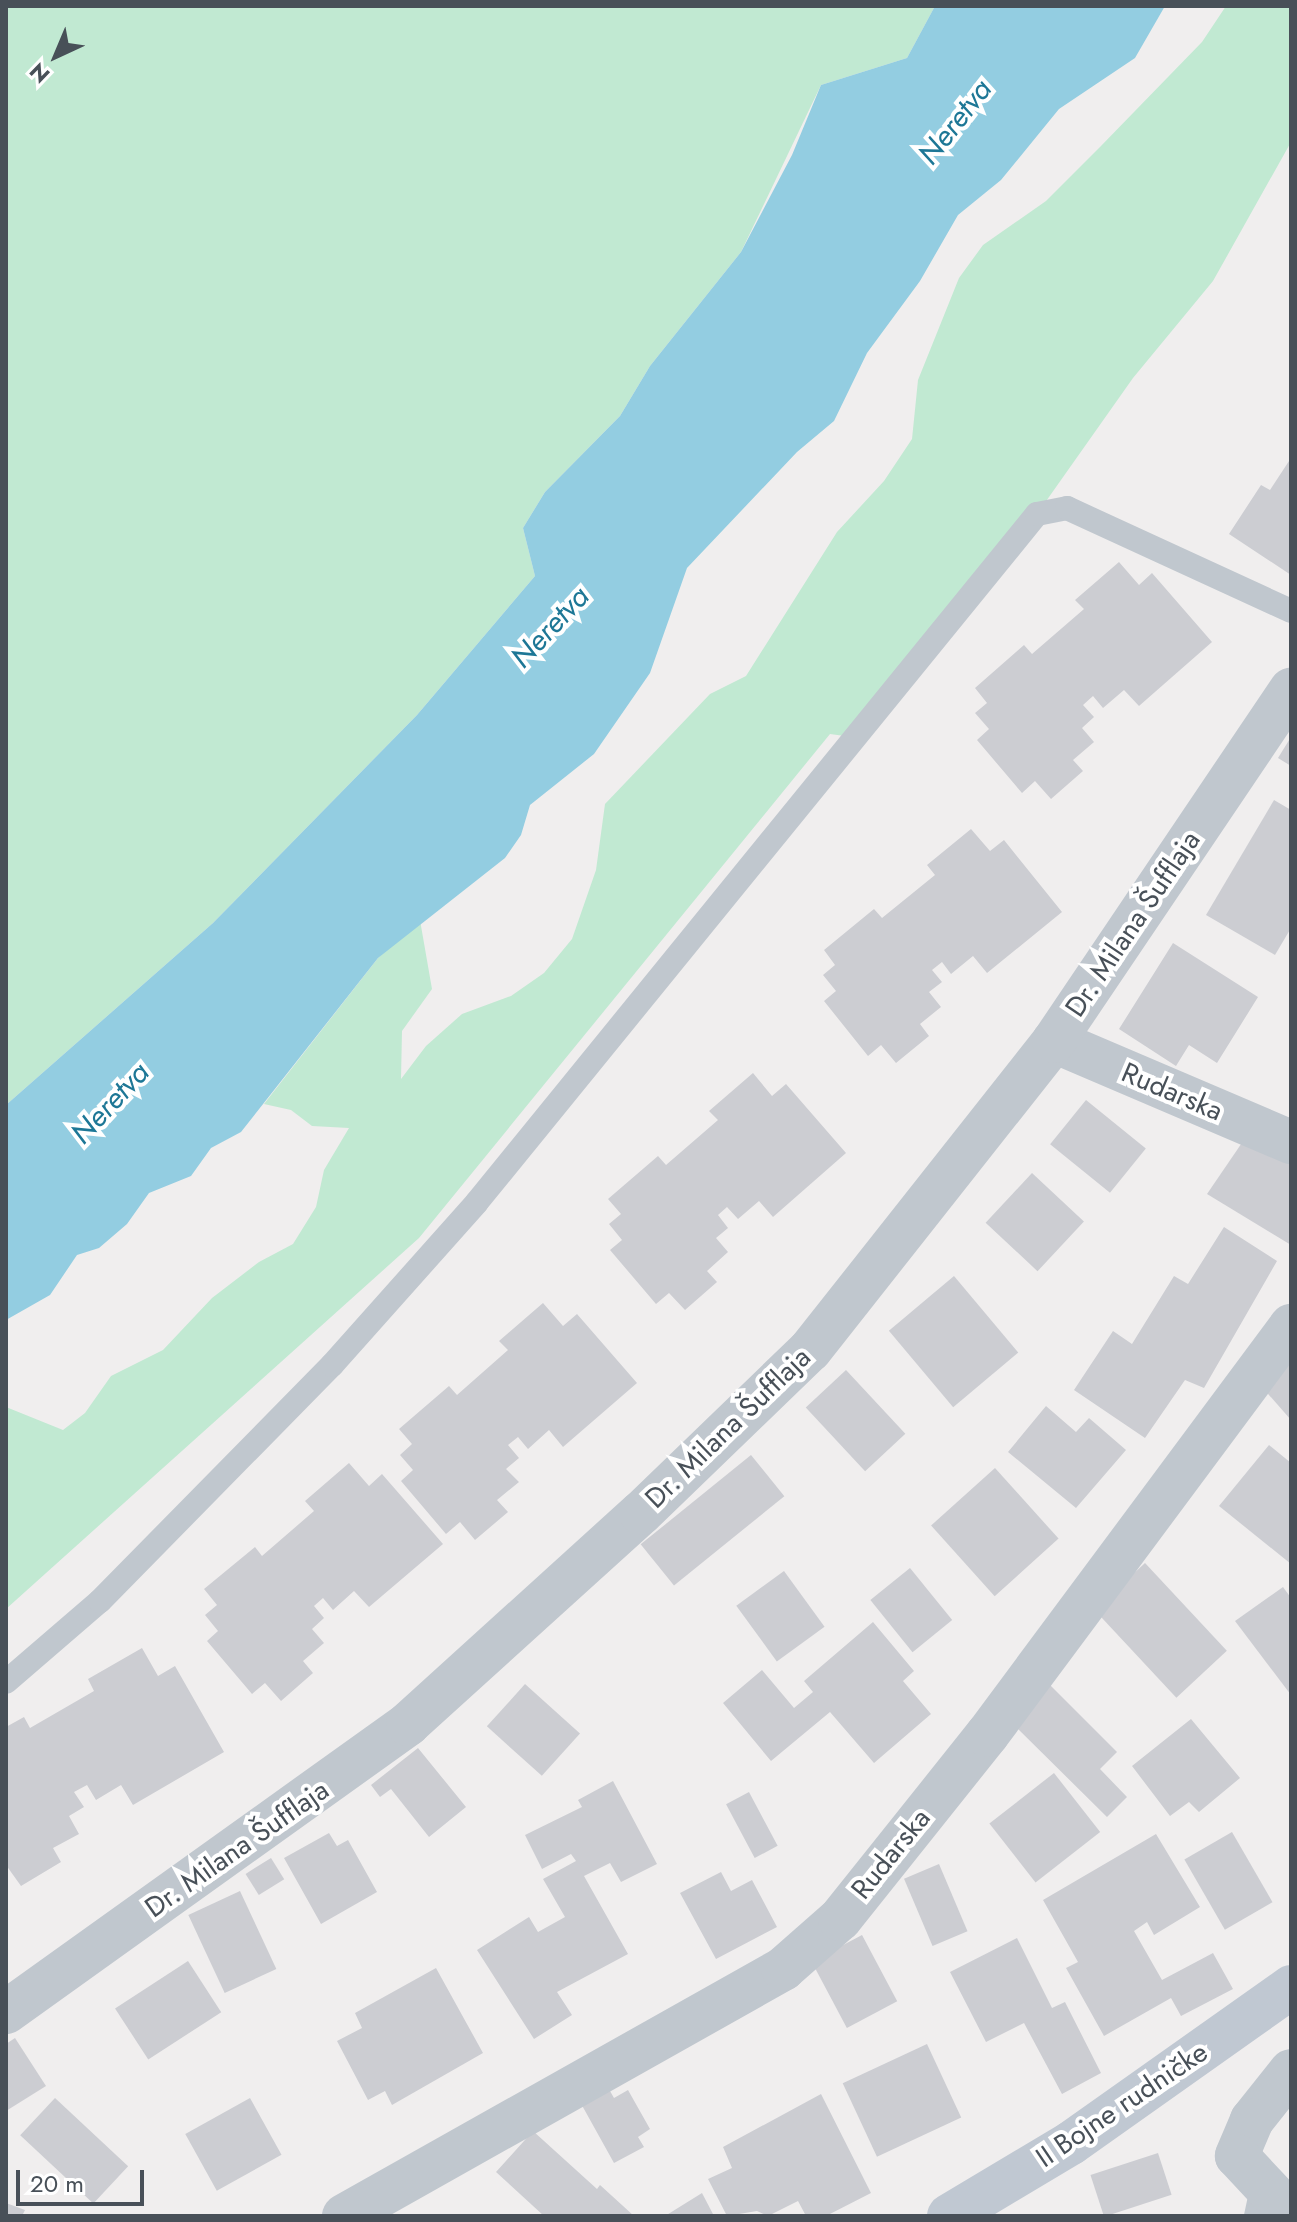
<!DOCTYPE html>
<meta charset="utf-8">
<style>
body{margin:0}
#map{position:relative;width:1297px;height:2222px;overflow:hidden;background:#f0eeee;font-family:Jost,sans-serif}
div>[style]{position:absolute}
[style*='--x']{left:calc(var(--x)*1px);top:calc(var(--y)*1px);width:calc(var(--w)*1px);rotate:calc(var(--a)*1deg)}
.green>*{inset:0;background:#c1e9d2}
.water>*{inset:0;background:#93cde1}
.building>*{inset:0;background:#cccdd2;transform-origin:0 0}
.lane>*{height:24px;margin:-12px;padding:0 12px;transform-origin:12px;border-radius:12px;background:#c0c7ce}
.street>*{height:44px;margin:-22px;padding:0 22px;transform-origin:22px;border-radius:22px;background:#c0c7ce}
.secondary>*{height:44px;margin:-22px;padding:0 22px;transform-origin:22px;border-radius:22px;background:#c0c8d2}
span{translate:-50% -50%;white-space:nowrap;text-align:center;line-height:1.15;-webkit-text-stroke:8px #fff;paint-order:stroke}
.street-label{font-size:28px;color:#485058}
.water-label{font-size:30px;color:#1d7796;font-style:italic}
.frame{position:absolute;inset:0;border:8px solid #485058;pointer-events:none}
.north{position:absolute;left:16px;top:16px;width:80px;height:80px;-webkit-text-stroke:6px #fff;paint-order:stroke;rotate:224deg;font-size:22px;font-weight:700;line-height:32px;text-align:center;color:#485058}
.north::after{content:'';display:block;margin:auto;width:28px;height:36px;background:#485058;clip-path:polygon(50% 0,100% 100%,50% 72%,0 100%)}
.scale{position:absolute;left:16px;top:2170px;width:128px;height:36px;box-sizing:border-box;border:4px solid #485058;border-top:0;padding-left:10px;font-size:24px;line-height:28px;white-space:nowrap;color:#485058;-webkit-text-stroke:6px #fff;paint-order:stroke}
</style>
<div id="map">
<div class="green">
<div style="clip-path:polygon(6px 6px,935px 6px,907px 58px,821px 85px,741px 252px,650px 366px,620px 416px,545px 492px,523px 528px,535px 576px,417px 715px,213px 923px,6px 1105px)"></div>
<div style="clip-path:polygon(1226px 6px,1291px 6px,1291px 142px,1213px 281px,1133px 378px,1037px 514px,852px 737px,830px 734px,419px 1238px,6px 1609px,6px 1407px,63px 1430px,85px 1413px,111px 1376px,163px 1350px,212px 1298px,259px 1262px,293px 1244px,316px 1207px,324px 1170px,349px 1128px,312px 1126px,291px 1110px,264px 1104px,378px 958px,420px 920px,432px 989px,402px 1031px,401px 1079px,426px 1046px,462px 1014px,511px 996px,544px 973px,572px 939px,596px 870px,605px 804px,710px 694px,746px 676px,837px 532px,884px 481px,912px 439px,918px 380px,959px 278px,983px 245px,1046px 201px,1100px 147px,1202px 42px)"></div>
</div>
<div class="water">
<div style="clip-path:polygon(935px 6px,1165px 6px,1135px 58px,1059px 109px,1001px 180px,958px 215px,920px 281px,867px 353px,834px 421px,797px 452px,687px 568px,650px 673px,594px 754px,530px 805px,521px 835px,505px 858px,378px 958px,241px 1132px,211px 1148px,191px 1176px,149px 1193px,127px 1224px,99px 1248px,77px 1255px,50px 1295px,6px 1320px,6px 1105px,213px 923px,417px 715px,535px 576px,523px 528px,545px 492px,620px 416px,650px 366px,741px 252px,792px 155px,821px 85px,907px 58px)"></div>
</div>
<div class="building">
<div style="clip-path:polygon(1291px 458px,1291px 575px,1229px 534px,1261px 485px,1270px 490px)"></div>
<div style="clip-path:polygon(1119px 562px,1139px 585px,1152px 573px,1212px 642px,1139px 706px,1124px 690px,1103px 708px,1093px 696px,1083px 705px,1094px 717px,1082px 728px,1094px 742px,1073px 760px,1083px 771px,1051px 799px,1035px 781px,1022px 793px,977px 740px,989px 729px,975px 713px,987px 703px,975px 688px,1024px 645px,1032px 654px,1084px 609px,1075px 600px)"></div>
<div style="clip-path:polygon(1291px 737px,1291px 766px,1278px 758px)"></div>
<div style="clip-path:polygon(1274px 800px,1291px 810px,1291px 928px,1275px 955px,1206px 915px)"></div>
<div style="clip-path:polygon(971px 829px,990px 851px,1004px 840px,1062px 912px,987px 973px,973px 956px,951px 974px,942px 962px,932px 970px,942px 982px,929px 992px,941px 1007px,920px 1024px,929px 1036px,896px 1063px,881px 1045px,868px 1056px,824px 1001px,836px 991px,823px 975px,835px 965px,824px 950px,874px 909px,882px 918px,935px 875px,927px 865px)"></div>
<div style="clip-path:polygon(1173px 943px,1258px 997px,1217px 1063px,1189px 1045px,1176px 1066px,1119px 1029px)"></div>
<div style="clip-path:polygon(753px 1073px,772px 1096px,786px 1084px,846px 1153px,773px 1217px,759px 1201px,738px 1219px,727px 1207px,718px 1215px,728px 1228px,716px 1238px,728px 1252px,707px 1271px,717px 1282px,685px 1310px,669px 1293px,656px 1304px,610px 1250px,622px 1240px,609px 1224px,621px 1214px,608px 1199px,658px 1156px,666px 1165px,718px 1120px,709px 1111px)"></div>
<div style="left:1086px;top:1100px;width:77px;height:57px;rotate:39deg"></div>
<div style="clip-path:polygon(1250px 1131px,1291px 1156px,1291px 1245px,1207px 1194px)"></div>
<div style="left:1032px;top:1173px;width:71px;height:68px;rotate:43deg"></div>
<div style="clip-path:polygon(1224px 1227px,1277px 1261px,1204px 1388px,1185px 1380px,1145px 1438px,1074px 1390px,1113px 1331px,1132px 1344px,1174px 1276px,1188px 1284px)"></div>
<div style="left:954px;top:1276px;width:100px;height:85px;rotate:50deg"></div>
<div style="clip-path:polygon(543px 1303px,563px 1326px,577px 1314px,637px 1383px,563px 1447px,549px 1430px,528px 1449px,518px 1437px,508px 1445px,519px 1458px,506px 1469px,519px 1482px,497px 1500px,508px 1512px,475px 1540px,460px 1522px,446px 1534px,401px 1481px,413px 1470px,400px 1455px,412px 1444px,399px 1429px,449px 1386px,457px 1395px,508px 1350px,499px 1341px)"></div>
<div style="clip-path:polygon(1291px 1361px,1291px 1420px,1262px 1387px)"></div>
<div style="left:846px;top:1370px;width:87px;height:55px;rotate:47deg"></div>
<div style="clip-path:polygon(1046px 1406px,1076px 1432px,1089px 1418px,1126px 1450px,1076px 1508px,1008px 1452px)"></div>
<div style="clip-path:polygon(1269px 1445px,1291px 1463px,1291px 1564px,1219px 1506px)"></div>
<div style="left:751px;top:1455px;width:53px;height:142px;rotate:51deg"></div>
<div style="clip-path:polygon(349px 1463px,369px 1486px,382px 1474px,443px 1544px,369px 1607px,354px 1591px,333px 1610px,323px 1598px,314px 1606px,324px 1618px,312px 1629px,324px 1643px,303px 1661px,313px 1673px,281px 1701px,265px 1683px,252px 1694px,207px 1641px,218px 1631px,205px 1615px,217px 1605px,204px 1589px,255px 1547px,262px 1556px,314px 1511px,305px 1501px)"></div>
<div style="left:995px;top:1468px;width:95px;height:86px;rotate:48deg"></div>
<div style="left:1145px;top:1563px;width:120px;height:69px;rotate:47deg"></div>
<div style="left:910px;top:1568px;width:67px;height:51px;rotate:51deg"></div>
<div style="left:784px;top:1571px;width:69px;height:59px;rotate:54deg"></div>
<div style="clip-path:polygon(1283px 1587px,1291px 1598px,1291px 1695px,1235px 1621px)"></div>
<div style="clip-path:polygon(873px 1622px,914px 1671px,903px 1681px,931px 1714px,874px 1763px,830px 1712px,771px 1761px,723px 1703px,762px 1670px,794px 1708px,813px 1692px,804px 1681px)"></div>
<div style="clip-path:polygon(142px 1648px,158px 1676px,175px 1666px,224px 1752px,133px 1805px,121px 1785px,96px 1800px,87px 1785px,74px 1792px,84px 1807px,69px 1816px,79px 1834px,53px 1848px,61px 1862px,21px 1886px,6px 1865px,6px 1727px,24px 1717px,30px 1728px,94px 1691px,88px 1679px)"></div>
<div style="left:525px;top:1684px;width:74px;height:57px;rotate:42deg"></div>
<div style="clip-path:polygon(1050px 1685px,1117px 1752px,1100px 1769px,1127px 1797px,1107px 1817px,1012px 1723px)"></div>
<div style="clip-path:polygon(1191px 1719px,1240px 1778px,1199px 1812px,1189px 1802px,1170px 1816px,1132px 1766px)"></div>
<div style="clip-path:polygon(418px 1748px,466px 1807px,429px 1837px,391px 1789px,380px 1797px,371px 1785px)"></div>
<div style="left:1054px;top:1773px;width:75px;height:82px;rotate:52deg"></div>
<div style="clip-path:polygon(613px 1781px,657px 1864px,621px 1882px,610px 1863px,584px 1876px,628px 1954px,557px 1992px,572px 2015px,534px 2039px,477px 1950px,529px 1917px,538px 1932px,565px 1917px,543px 1879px,576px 1861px,571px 1854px,542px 1869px,525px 1835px,582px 1807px,578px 1800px)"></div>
<div style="left:749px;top:1792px;width:61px;height:26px;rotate:62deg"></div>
<div style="left:1232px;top:1832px;width:81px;height:55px;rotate:60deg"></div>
<div style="clip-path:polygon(329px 1833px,337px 1846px,348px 1840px,377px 1892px,321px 1924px,284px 1858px)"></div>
<div style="clip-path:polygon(1156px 1834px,1200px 1907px,1154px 1935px,1147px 1922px,1134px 1931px,1162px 1980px,1213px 1953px,1233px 1989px,1181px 2016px,1171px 1998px,1104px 2036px,1066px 1968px,1078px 1962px,1043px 1900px)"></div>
<div style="left:271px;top:1858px;width:25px;height:30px;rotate:58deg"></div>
<div style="left:939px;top:1864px;width:73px;height:38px;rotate:67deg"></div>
<div style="clip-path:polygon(721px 1872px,731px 1891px,752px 1880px,777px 1927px,716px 1959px,680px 1893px)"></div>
<div style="left:240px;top:1891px;width:86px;height:57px;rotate:65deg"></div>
<div style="left:862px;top:1935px;width:75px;height:57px;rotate:62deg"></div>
<div style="clip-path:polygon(1017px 1938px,1052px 2008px,1065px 2002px,1101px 2073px,1062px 2094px,1024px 2023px,986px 2042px,950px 1972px)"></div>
<div style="left:188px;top:1961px;width:61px;height:87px;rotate:57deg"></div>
<div style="clip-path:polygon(436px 1968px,483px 2053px,392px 2105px,385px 2091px,368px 2100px,337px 2041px,362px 2028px,355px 2013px)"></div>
<div style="clip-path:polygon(15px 2038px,46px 2086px,6px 2111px,6px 2044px)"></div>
<div style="left:927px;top:2044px;width:81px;height:93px;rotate:65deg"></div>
<div style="clip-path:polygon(606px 2084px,614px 2098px,628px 2090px,650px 2129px,638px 2137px,644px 2147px,614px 2163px,579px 2100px)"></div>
<div style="clip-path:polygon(821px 2094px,871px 2193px,826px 2216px,806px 2216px,798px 2201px,768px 2216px,757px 2211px,727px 2216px,708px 2179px,732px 2168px,723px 2147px)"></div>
<div style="left:55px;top:2098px;width:100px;height:51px;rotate:43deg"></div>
<div style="left:250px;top:2098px;width:65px;height:74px;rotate:61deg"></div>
<div style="clip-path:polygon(533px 2131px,597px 2189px,600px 2185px,634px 2216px,544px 2216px,496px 2172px)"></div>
<div style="left:1158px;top:2153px;width:44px;height:71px;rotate:72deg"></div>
<div style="clip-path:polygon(702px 2193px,714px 2216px,665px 2216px)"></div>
<div style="clip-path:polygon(6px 2203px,25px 2210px,22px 2216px,6px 2216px)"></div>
</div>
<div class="lane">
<div style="--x:6;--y:1682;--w:124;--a:-40.8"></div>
<div style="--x:100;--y:1601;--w:331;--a:-45.5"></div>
<div style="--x:332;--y:1365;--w:218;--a:-48.3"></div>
<div style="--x:477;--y:1202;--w:887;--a:-50.86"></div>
<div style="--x:1037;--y:514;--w:31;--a:-11"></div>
<div style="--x:1067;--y:508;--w:247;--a:24.7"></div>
<div style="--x:1256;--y:2216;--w:29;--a:-78"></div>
</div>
<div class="street">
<div style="--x:1054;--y:1041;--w:258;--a:23.1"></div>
<div style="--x:6;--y:2012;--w:495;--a:-35.6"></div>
<div style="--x:408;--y:1724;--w:314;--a:-42.2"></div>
<div style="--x:641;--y:1513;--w:235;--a:-44"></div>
<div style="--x:810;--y:1350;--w:394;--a:-51.7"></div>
<div style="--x:1054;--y:1041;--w:424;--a:-56"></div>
<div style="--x:1291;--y:2071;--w:63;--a:128.5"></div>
<div style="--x:1252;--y:2120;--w:39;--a:113"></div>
<div style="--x:1237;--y:2156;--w:79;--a:47"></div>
<div style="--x:344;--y:2216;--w:504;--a:-29.36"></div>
<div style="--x:783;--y:1969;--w:76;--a:-41.3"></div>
<div style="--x:840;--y:1919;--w:236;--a:-51.4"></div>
<div style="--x:987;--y:1735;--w:510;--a:-53.38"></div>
</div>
<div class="secondary">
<div style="--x:949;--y:2216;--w:142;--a:-30.9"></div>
<div style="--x:1071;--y:2143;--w:270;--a:-35.3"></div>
</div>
<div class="street-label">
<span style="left:1133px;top:924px;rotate:-56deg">Dr. Milana Šufflaja</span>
<span style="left:1172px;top:1092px;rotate:23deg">Rudarska</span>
<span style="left:728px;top:1428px;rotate:-44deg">Dr. Milana Šufflaja</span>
<span style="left:237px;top:1849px;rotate:-35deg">Dr. Milana Šufflaja</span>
<span style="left:891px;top:1854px;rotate:-51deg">Rudarska</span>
<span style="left:1122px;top:2105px;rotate:-34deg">II Bojne rudničke</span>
</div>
<div class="water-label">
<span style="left:955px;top:122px;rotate:-52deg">Neretva</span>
<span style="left:550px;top:627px;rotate:-47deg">Neretva</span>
<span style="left:110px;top:1103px;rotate:-47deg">Neretva</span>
</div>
<div class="frame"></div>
<div class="north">N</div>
<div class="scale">20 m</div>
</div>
